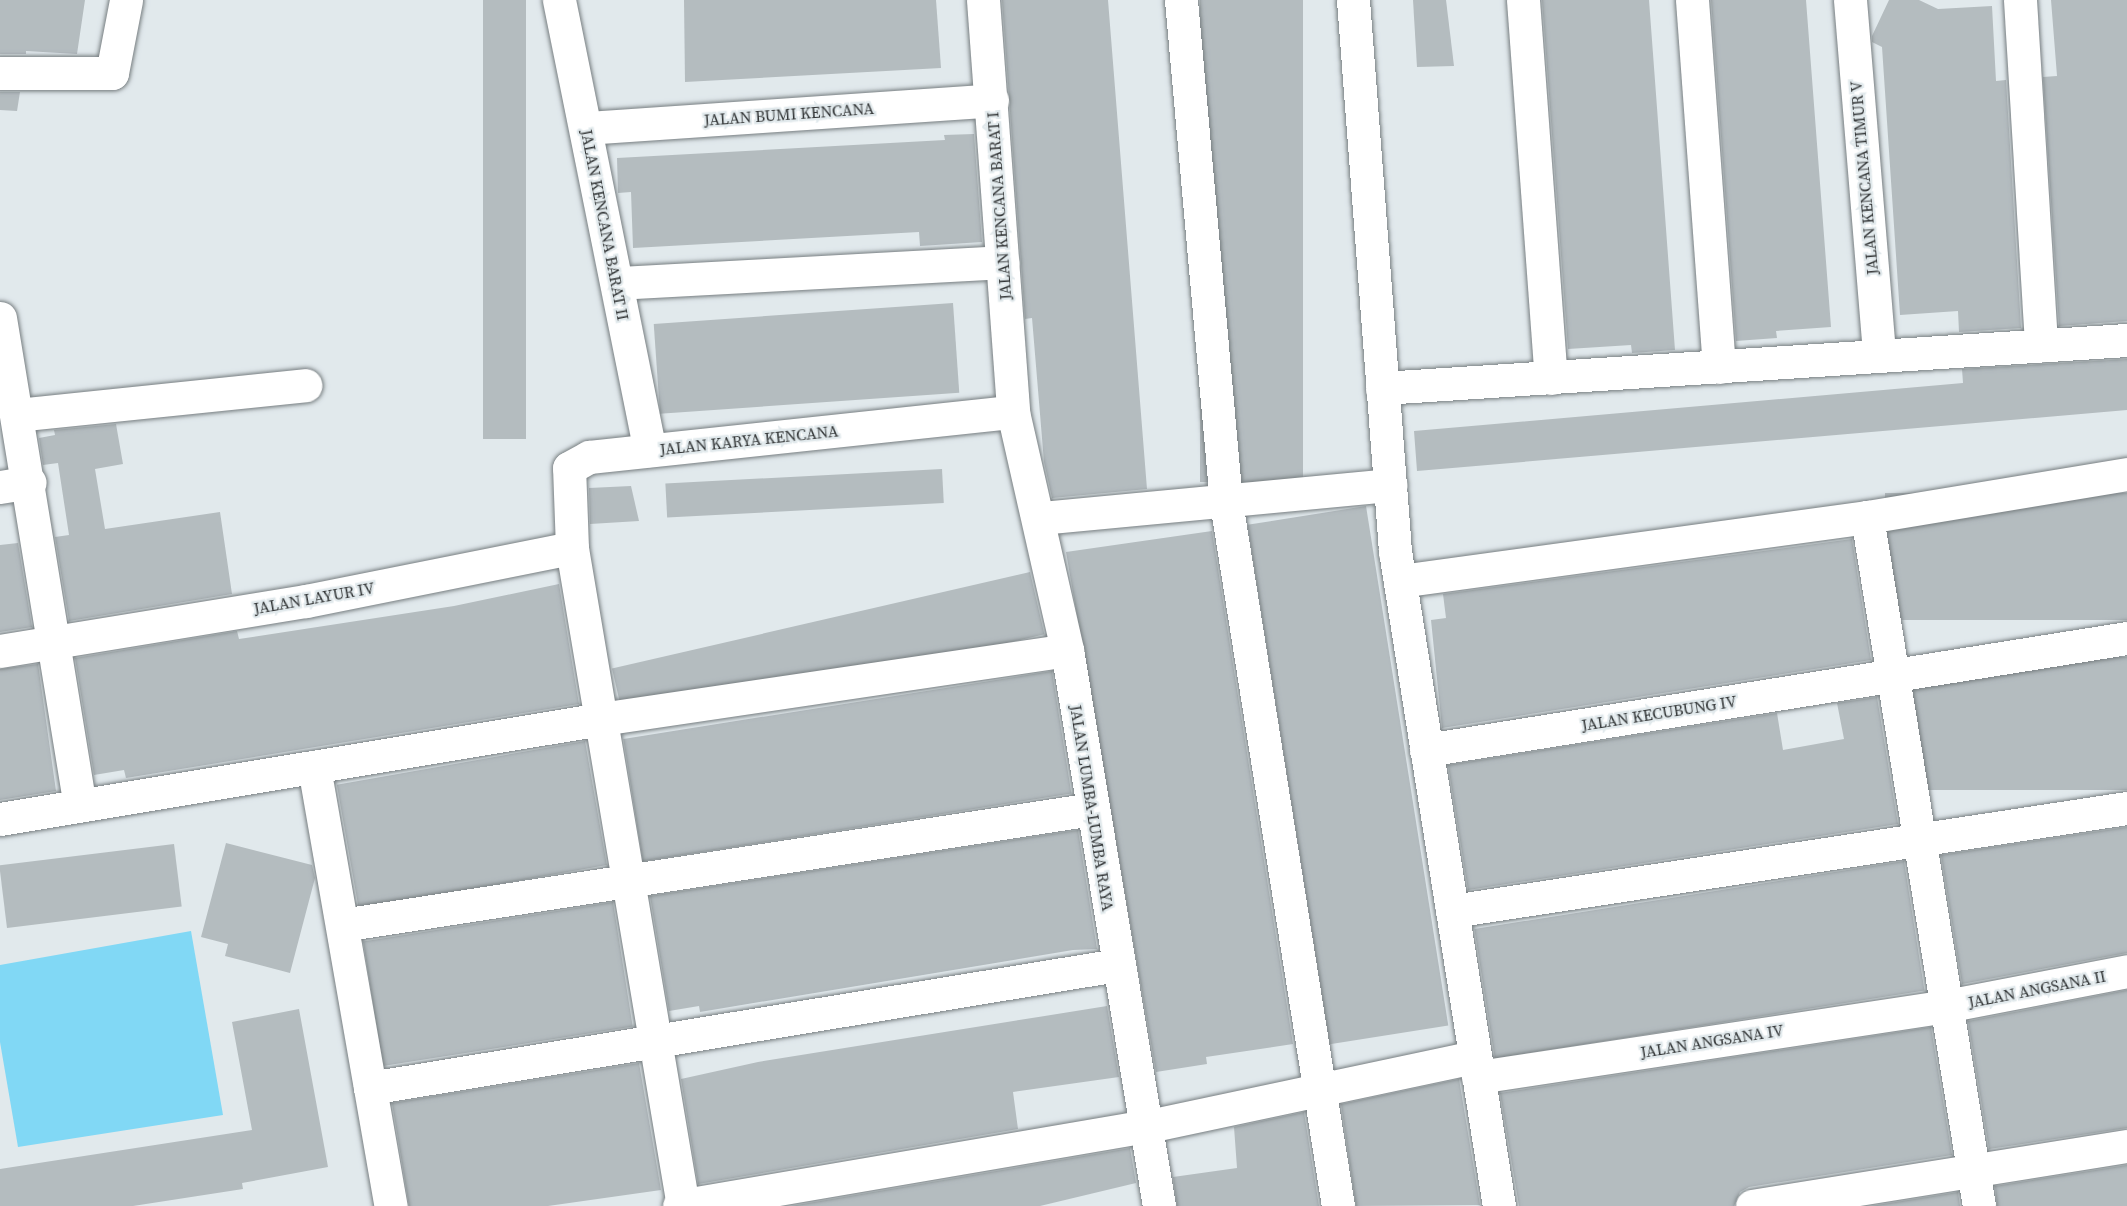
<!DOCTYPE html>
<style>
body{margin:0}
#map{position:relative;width:2127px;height:1206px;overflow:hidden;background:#e1e9ec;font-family:"Source Serif 4",serif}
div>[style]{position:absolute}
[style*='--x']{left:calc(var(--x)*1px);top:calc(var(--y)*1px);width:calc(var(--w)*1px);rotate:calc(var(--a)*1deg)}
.green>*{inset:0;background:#81d8f5}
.building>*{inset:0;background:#b4bcbf;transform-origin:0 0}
.roads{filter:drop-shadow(0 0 2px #777e81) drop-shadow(0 0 2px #777e81)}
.minor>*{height:33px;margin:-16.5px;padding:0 16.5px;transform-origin:16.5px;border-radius:16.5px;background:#fff}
span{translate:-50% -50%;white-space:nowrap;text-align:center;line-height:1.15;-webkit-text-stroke:4.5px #e1e9ec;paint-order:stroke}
.street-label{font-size:16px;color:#313435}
</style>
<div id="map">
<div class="green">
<div style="clip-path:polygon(191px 931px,223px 1115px,18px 1147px,0 1042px,0 965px)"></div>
</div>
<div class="building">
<div style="clip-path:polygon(0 0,85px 0,77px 54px,26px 51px,26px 54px,0 54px)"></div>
<div style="left:483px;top:0;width:43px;height:439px"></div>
<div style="clip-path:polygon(684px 0,936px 0,941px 68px,685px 82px)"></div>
<div style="clip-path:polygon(1002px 0,1108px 0,1147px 489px,1052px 498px,1044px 462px,1032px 318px,1025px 319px)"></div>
<div style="left:1200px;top:0;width:103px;height:482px"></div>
<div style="clip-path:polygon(1413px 0,1446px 0,1454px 66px,1417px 67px)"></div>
<div style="clip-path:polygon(1542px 0,1649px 0,1675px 350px,1632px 353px,1631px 345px,1568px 349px)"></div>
<div style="clip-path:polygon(1711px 0,1806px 0,1831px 327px,1776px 331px,1777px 338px,1736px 341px)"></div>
<div style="clip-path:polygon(1889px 0,1919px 0,1938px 9px,1992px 6px,1996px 81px,2006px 80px,2021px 328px,1959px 332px,1958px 311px,1900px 315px,1882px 47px,1872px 42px,1872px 36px)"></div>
<div style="clip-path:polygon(2051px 0,2127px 0,2127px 321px,2059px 326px,2043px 77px,2057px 76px)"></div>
<div style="clip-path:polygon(0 92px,20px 92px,17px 111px,0 110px)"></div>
<div style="clip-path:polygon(974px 134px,982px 242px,920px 246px,919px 232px,633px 248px,631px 192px,618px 193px,617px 158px,945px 140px,944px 135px)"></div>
<div style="left:953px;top:303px;width:90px;height:300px;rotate:86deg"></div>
<div style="clip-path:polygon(2127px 359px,2127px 410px,1417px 471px,1414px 431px,1963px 383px,1962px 369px)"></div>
<div style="clip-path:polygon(116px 424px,123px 464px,95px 469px,105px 529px,220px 512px,232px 594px,69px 621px,55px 537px,69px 535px,58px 463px,43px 465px,39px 438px,55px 435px,54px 430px)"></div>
<div style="left:942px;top:469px;width:34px;height:277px;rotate:87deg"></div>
<div style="clip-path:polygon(631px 486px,639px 521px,590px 524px,589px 488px)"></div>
<div style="left:2127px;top:493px;width:127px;height:242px;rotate:90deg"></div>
<div style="left:1366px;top:506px;width:526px;height:120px;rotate:81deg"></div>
<div style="clip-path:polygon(1212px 531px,1293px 1044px,1206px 1057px,1207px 1064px,1156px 1072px,1066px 552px)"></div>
<div style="clip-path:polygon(1852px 539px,1871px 660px,1442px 728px,1431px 620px,1446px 618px,1443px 594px)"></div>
<div style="clip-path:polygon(18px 543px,32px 627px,0 632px,0 545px)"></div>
<div style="left:1030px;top:572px;width:64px;height:429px;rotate:77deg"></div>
<div style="clip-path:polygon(559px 584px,579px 704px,126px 778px,124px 770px,94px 775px,75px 658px,237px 631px,239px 639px,454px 606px)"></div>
<div style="left:2127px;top:657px;width:133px;height:216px;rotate:90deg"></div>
<div style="clip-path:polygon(38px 664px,56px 791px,0 800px,0 669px)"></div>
<div style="left:1052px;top:671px;width:124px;height:434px;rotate:81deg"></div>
<div style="clip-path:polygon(1877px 697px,1898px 824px,1468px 890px,1448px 765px,1777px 713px,1783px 750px,1844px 739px,1837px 703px)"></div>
<div style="left:585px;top:741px;width:126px;height:252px;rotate:80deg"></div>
<div style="clip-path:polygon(2127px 827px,2127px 953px,1962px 984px,1941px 855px)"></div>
<div style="clip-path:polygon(1078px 830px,1097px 949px,1073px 950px,700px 1012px,699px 1006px,669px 1011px,650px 896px)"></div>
<div style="clip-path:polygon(226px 843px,312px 865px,315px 878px,290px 973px,225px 956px,228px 944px,201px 937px)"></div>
<div style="left:174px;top:844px;width:63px;height:176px;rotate:83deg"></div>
<div style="left:1904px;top:861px;width:131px;height:435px;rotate:81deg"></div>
<div style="left:613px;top:902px;width:126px;height:253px;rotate:81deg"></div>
<div style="clip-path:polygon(2127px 990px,2127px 1128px,1989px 1149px,1968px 1021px)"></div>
<div style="clip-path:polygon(1107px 1006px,1119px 1077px,1013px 1092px,1018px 1129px,698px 1184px,681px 1079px,758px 1062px)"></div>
<div style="clip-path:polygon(299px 1009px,328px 1167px,242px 1183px,243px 1189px,133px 1206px,0 1206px,0 1169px,252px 1130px,232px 1022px)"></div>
<div style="clip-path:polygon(1931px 1027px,1952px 1155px,1749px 1187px,1740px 1192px,1734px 1206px,1519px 1206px,1500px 1093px)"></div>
<div style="clip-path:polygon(639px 1063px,661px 1190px,548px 1206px,409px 1206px,392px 1103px)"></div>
<div style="clip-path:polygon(1459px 1079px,1480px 1205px,1356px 1206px,1341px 1104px)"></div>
<div style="clip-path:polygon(1304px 1112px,1319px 1206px,1177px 1206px,1173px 1177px,1237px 1168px,1234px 1127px)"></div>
<div style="clip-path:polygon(1130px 1148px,1136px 1183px,1040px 1206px,791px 1206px)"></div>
<div style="clip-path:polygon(2127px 1165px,2127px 1206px,1997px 1206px,1995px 1186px)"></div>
<div style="clip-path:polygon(1958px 1192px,1960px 1206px,1871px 1206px)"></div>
</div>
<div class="roads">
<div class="minor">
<div style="--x:559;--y:0;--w:459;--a:78.6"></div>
<div style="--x:983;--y:0;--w:413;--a:85.8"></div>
<div style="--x:1013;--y:412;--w:244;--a:77.2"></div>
<div style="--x:1067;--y:650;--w:564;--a:80.6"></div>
<div style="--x:1181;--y:0;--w:504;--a:84.88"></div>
<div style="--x:1226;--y:502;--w:713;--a:80.96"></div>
<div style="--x:1353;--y:0;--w:553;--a:85.64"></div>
<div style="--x:1395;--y:551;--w:663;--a:80.98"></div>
<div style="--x:1523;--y:0;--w:379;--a:85.8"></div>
<div style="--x:1692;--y:0;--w:368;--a:85.8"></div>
<div style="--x:1850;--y:0;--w:357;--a:85.3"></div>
<div style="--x:2020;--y:0;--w:346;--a:86.5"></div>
<div style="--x:0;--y:73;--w:112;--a:0"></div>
<div style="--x:112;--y:73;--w:74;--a:-79.1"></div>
<div style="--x:586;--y:128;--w:407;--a:-3.9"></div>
<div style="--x:618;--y:283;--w:385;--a:-3.1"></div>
<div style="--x:0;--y:318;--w:494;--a:80.7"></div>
<div style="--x:1382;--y:388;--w:747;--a:-3.69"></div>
<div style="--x:17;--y:415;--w:290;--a:-5.9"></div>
<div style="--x:0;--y:487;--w:30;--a:-9"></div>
<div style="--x:1867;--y:517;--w:698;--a:80.77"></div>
<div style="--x:1040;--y:518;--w:352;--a:-5.4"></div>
<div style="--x:1400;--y:581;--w:471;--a:-7.8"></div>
<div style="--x:1867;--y:517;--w:264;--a:-9.4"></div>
<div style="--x:0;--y:651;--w:310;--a:-9.3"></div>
<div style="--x:306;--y:601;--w:271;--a:-11.3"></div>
<div style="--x:1426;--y:750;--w:710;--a:-9.08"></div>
<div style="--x:314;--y:767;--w:446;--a:80.1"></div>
<div style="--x:0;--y:819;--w:609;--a:-9.45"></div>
<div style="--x:601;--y:719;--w:471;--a:-8.4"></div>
<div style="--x:1452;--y:911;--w:683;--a:-8.68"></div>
<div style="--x:342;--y:925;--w:759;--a:-8.79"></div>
<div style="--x:1478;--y:1077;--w:473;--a:-8.6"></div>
<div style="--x:1946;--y:1006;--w:184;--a:-10.9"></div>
<div style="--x:370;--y:1088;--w:757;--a:-9.35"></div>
<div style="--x:679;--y:1206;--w:477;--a:-9.7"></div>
<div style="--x:1149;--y:1126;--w:332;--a:-12"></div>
<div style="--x:683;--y:1206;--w:667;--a:-99.58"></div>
<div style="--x:572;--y:548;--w:80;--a:-92.1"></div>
<div style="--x:569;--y:468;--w:23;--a:-29"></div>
<div style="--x:589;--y:457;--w:426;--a:-6.1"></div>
<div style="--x:1752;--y:1206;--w:380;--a:-9.1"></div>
</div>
</div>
<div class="street-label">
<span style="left:789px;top:114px;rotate:-4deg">JALAN BUMI KENCANA</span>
<span style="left:1864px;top:178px;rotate:-95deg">JALAN KENCANA TIMUR V</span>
<span style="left:999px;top:206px;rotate:-94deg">JALAN KENCANA BARAT I</span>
<span style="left:605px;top:225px;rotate:79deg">JALAN KENCANA BARAT II</span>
<span style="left:749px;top:440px;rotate:-6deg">JALAN KARYA KENCANA</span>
<span style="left:314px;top:598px;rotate:-10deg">JALAN LAYUR IV</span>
<span style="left:1659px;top:713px;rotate:-9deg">JALAN KECUBUNG IV</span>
<span style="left:1092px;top:808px;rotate:81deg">JALAN LUMBA-LUMBA RAYA</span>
<span style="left:2037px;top:989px;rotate:-11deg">JALAN ANGSANA II</span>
<span style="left:1712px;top:1041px;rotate:-9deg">JALAN ANGSANA IV</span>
</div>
</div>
